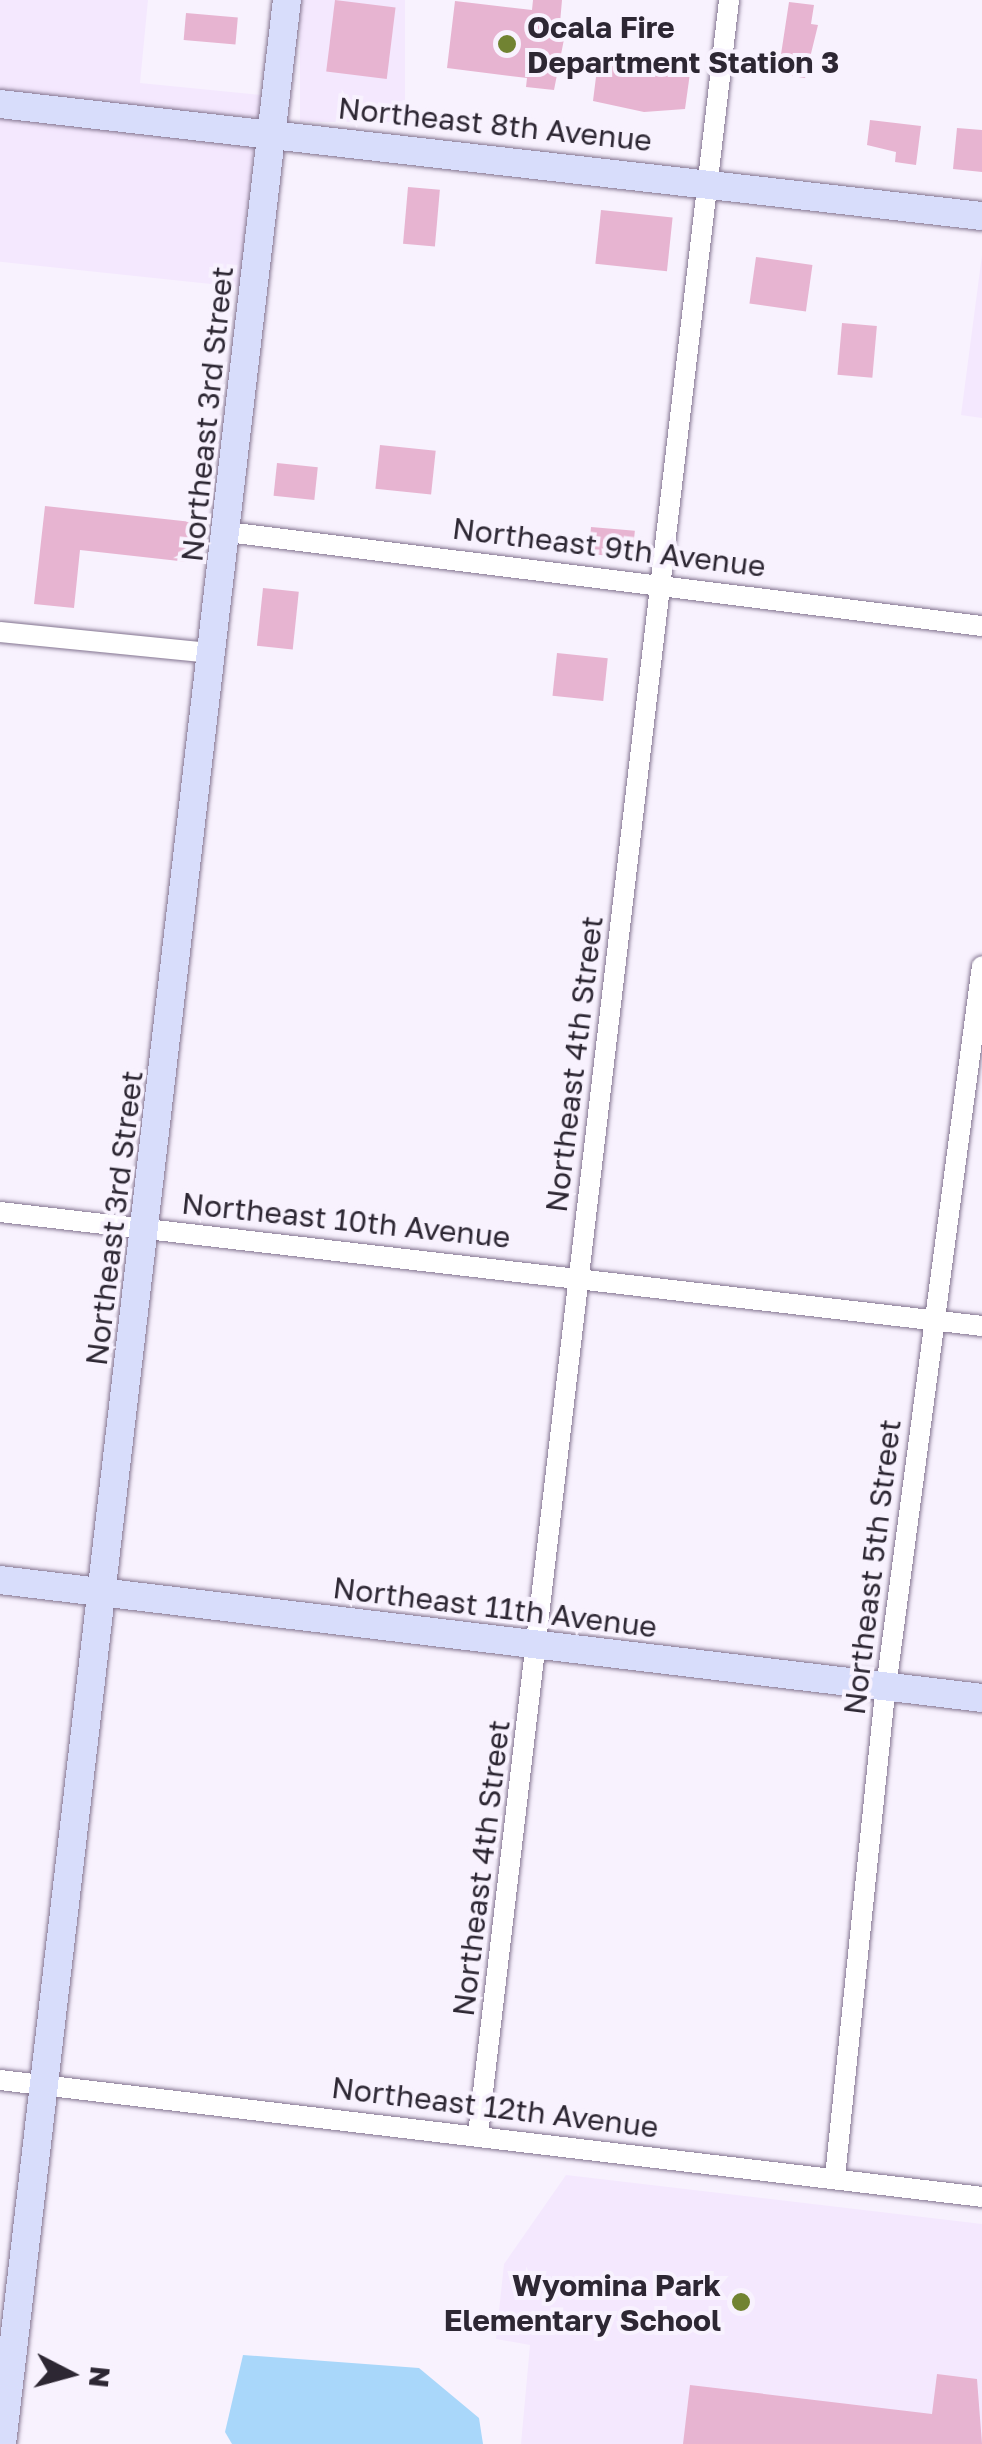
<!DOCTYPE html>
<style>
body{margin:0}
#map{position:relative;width:982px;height:2444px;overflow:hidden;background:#f8f2fe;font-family:"Golos Text",sans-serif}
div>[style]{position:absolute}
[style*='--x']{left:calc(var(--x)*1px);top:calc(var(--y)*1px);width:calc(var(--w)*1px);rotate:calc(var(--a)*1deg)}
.built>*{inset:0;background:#f4e8fe;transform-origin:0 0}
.water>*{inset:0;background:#a9d7fa}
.building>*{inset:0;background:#e7b4d1;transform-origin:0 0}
.roads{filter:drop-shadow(0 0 2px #82738f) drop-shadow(0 0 2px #82738f)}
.street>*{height:20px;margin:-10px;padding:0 10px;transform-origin:10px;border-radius:10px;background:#fff}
.secondary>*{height:28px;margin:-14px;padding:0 14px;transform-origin:14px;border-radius:14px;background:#d8ddfb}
.dots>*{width:28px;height:28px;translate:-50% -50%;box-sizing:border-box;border:5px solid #f8f2fe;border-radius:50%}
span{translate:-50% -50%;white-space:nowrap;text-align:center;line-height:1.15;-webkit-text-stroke:8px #f8f2fe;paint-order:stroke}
.poi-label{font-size:30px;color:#2d2733;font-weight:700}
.left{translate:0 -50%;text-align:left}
.right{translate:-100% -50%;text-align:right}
.street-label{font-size:30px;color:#2d2733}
.north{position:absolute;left:20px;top:2324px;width:100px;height:100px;-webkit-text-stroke:8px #f8f2fe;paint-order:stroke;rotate:96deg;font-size:28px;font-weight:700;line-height:40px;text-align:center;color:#2d2733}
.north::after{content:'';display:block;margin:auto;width:35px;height:45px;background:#2d2733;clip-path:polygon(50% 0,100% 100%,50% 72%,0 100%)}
</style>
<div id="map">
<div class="built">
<div style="clip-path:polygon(0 0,148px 0,140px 83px,261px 95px,258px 118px,0 93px)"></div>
<div style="left:300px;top:0;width:105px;height:122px"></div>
<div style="left:0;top:115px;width:256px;height:146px;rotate:6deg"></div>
<div style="clip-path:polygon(982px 255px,982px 418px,961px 415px)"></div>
<div style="clip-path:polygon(566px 2175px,982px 2224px,982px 2444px,521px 2444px,530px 2345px,496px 2339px,504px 2264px)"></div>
</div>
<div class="water">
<div style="clip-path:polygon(243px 2355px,419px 2368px,479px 2418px,483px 2444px,232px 2444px,225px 2432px)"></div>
</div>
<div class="building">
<div style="left:335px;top:0;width:61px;height:72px;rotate:7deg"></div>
<div style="clip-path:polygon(533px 0,562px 0,560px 23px,567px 24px,554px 90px,526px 87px,527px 78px,447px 68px,455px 1px,532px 10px)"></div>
<div style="clip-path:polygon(789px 2px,814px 5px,811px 24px,818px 25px,805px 78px,778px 74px)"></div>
<div style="left:186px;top:13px;width:52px;height:27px;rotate:5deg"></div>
<div style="clip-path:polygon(598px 61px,690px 73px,685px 109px,644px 112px,593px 101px)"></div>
<div style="clip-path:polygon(870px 120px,921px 126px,916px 165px,895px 162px,896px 152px,867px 145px)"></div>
<div style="clip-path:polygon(957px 128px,982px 130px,982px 172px,953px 169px)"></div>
<div style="left:408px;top:187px;width:32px;height:57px;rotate:5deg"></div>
<div style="left:601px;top:210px;width:72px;height:54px;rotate:6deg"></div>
<div style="left:756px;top:257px;width:57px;height:47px;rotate:8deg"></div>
<div style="left:842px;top:323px;width:35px;height:52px;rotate:5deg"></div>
<div style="left:380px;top:445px;width:56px;height:44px;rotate:6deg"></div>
<div style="left:277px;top:463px;width:41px;height:33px;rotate:6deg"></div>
<div style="clip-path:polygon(45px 506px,192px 522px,188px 562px,80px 550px,74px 608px,34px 604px)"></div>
<div style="left:591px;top:527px;width:44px;height:27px;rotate:5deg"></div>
<div style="left:263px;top:588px;width:36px;height:58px;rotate:6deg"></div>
<div style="left:557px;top:653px;width:51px;height:43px;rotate:6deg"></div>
<div style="clip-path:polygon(937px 2374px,977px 2379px,982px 2444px,683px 2444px,690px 2385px,932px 2414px)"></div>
</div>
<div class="roads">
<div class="street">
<div style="--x:227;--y:532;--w:761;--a:7.1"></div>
<div style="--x:0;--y:632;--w:213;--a:5.7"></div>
<div style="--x:0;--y:1212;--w:989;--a:6.62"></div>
<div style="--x:0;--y:2080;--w:989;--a:6.79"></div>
<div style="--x:478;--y:2134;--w:2149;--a:-83.29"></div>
<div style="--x:835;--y:2177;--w:493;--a:-84.1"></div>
<div style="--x:886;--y:1687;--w:727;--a:-82.42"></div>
</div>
<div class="secondary">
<div style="--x:0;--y:104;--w:988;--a:6.51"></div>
<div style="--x:0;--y:1580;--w:989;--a:6.85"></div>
<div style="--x:2;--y:2444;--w:2461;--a:-83.35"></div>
</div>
</div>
<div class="dots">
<div style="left:507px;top:44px;background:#718332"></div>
<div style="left:741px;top:2302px;background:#718332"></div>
</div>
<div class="poi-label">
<span class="left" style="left:527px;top:44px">Ocala Fire<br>Department Station 3</span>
<span class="right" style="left:721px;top:2302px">Wyomina Park<br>Elementary School</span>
</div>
<div class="street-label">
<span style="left:495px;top:124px;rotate:6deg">Northeast 8th Avenue</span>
<span style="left:207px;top:414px;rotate:-84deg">Northeast 3rd Street</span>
<span style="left:609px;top:547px;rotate:7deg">Northeast 9th Avenue</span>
<span style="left:574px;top:1064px;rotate:-83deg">Northeast 4th Street</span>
<span style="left:114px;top:1218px;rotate:-83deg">Northeast 3rd Street</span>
<span style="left:346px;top:1220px;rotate:6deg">Northeast 10th Avenue</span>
<span style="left:872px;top:1567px;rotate:-83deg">Northeast 5th Street</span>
<span style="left:495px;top:1607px;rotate:7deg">Northeast 11th Avenue</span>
<span style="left:481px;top:1868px;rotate:-83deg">Northeast 4th Street</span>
<span style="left:495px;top:2107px;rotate:7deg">Northeast 12th Avenue</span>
</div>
<div class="north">N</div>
</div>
